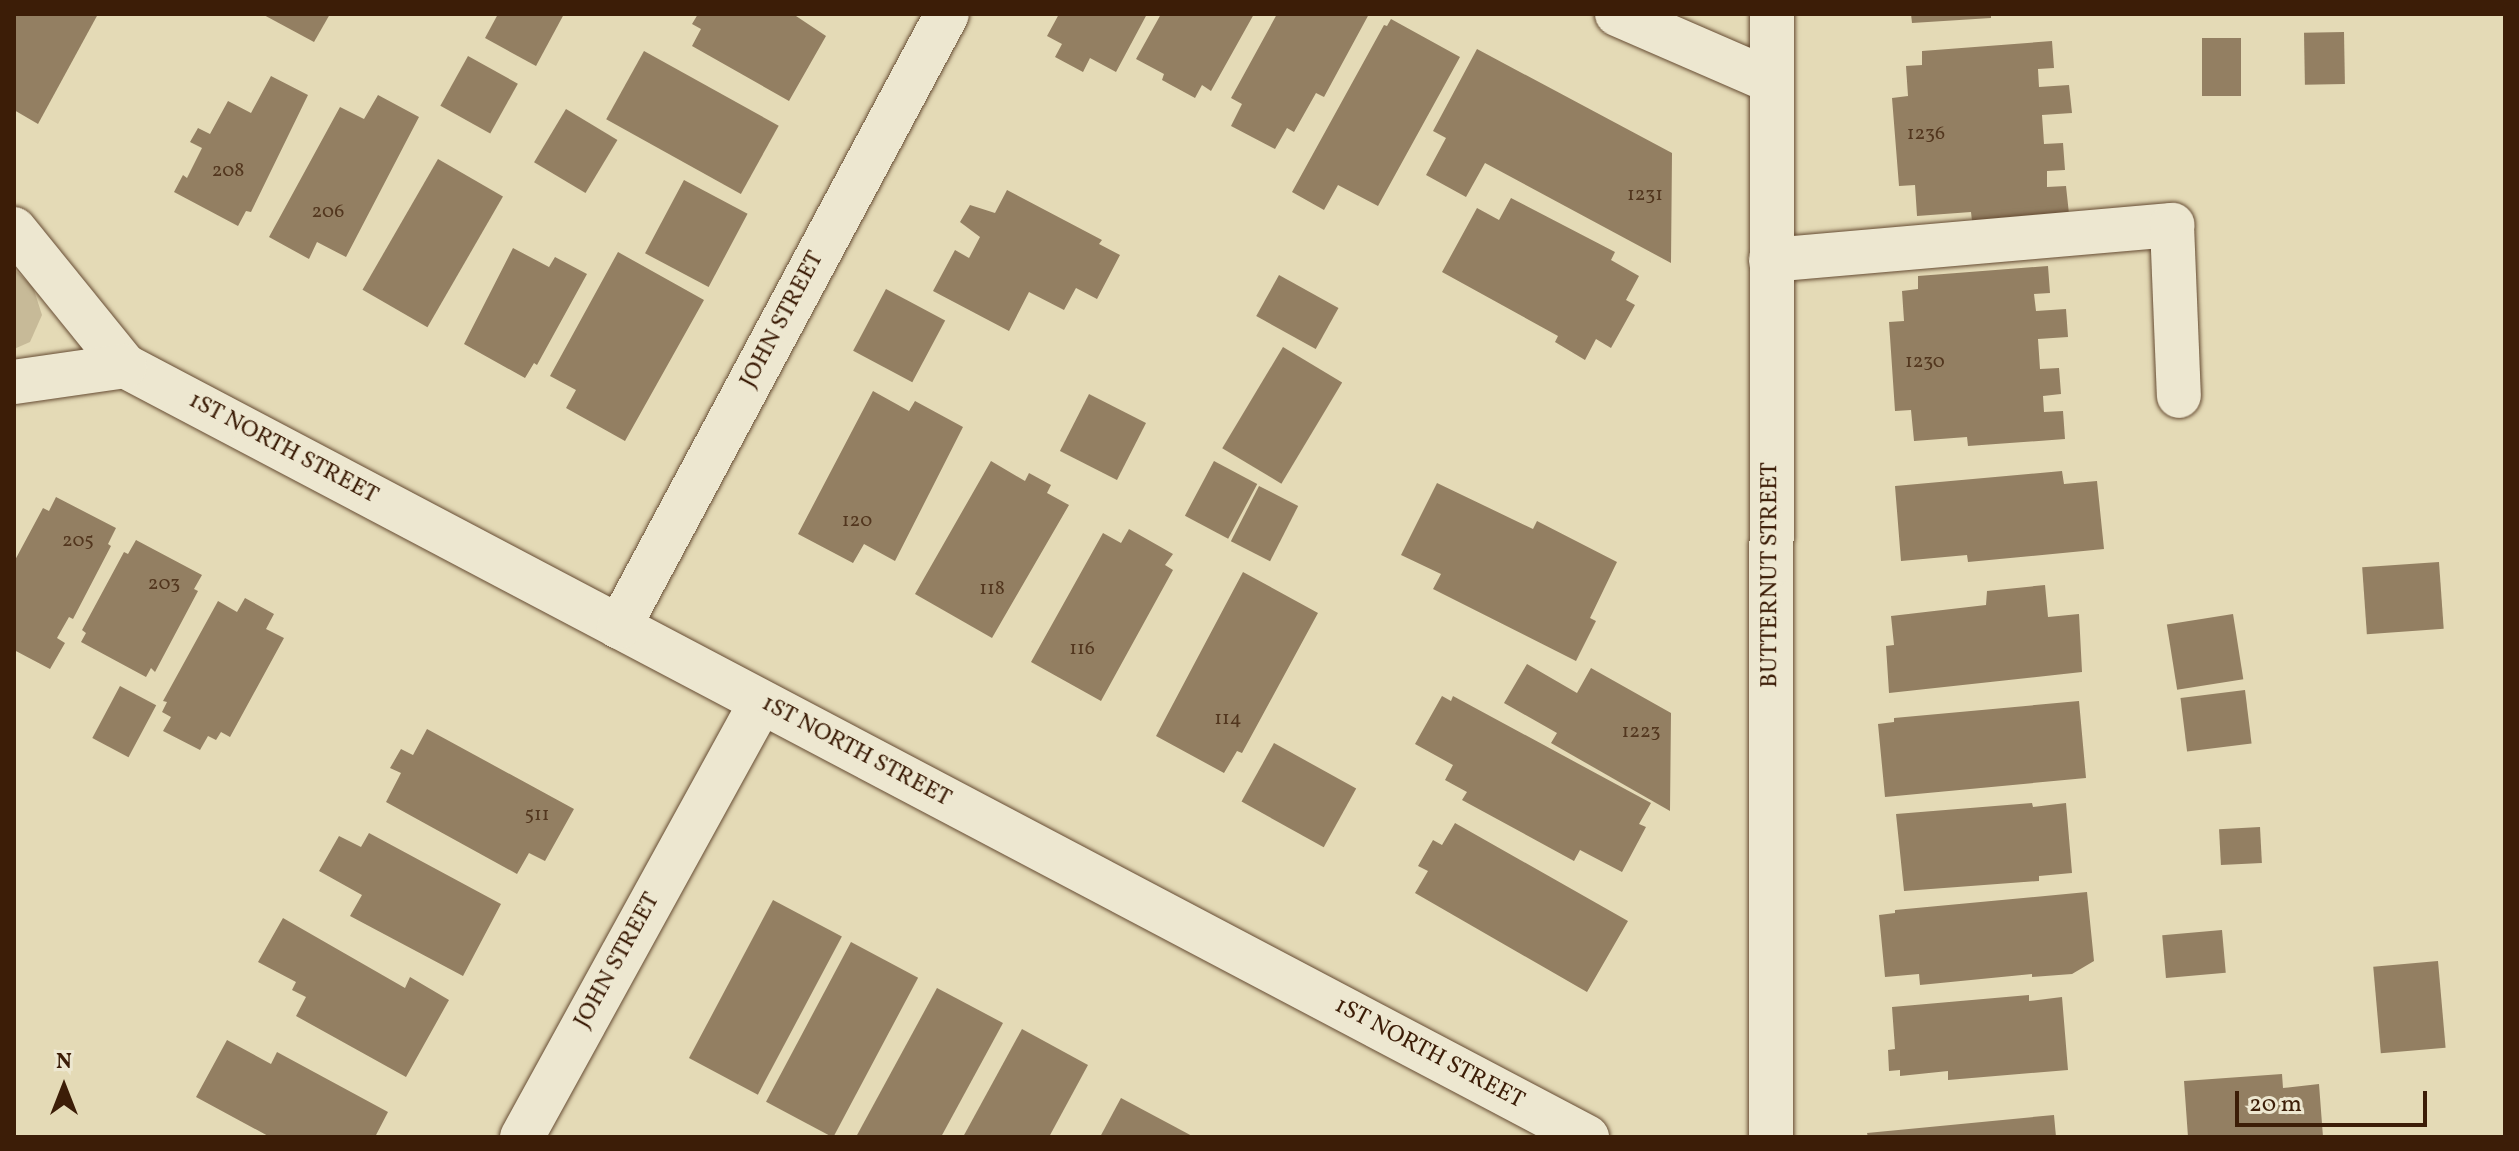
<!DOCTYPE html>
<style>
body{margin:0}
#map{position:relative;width:2519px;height:1151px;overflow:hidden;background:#e4dab6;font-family:Vollkorn,serif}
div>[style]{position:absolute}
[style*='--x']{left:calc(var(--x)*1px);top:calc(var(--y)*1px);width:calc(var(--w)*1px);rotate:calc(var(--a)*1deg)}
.green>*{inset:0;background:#c7ba98}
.building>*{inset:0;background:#937f62;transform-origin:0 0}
.roads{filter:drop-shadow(0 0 2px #664c33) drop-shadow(0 0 2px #664c33)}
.minor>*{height:44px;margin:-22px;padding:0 22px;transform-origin:22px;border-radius:22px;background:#ede7d0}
span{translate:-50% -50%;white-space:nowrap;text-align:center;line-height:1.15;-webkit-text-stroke:6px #ede7d0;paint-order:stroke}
.number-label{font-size:20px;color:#52361e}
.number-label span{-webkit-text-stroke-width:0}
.street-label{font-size:24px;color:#3c1d07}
.frame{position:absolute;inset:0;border:16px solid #3c1d07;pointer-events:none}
.north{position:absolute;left:24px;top:1047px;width:80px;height:80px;-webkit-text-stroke:6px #ede7d0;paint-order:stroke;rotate:0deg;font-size:22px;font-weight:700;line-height:32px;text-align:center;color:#3c1d07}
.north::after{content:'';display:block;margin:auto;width:28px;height:36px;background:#3c1d07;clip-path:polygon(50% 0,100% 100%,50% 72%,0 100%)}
.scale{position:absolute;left:2235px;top:1091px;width:192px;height:36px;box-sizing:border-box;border:4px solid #3c1d07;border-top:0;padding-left:10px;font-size:24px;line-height:28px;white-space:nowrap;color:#3c1d07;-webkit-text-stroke:6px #ede7d0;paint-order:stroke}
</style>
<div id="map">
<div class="green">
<div style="clip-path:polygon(14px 269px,33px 287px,42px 315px,30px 342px,14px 349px)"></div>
</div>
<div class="building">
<div style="clip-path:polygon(14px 14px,98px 14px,38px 124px,14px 110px)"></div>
<div style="clip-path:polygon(262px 14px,330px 14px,314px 42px)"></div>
<div style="clip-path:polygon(498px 14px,564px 14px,536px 66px,485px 38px)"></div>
<div style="clip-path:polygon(698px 14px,793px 14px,826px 36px,789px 101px,692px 46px,701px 29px,692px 24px)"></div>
<div style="clip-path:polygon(1059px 14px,1147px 14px,1116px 72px,1090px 58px,1083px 72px,1055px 57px,1062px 44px,1047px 36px)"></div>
<div style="clip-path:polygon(1161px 14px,1254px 14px,1211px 91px,1202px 85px,1195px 98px,1162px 80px,1164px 74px,1136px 59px)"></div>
<div style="clip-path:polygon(1277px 14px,1369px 14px,1324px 97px,1316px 93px,1294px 132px,1287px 128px,1275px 149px,1231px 126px,1242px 104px,1231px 98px)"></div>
<div style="clip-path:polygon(1911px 14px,1991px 14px,1991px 18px,1912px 23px)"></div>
<div style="clip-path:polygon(1391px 19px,1460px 57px,1378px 206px,1338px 185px,1324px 210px,1292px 192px,1384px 25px,1387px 26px)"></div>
<div style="left:2344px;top:32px;width:52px;height:40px;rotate:89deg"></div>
<div style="left:2202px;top:38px;width:39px;height:58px"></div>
<div style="clip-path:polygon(2052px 41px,2054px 68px,2038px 69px,2039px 87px,2069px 85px,2072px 113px,2042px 115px,2044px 144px,2063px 143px,2065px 170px,2047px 171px,2047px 187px,2066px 186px,2069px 214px,1972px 221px,1971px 212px,1917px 216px,1915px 185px,1899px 186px,1892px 98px,1908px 96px,1906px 66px,1922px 65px,1922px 51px)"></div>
<div style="clip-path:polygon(1477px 49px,1672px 153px,1671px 263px,1485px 163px,1466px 197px,1426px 175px,1446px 138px,1433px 131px)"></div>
<div style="left:644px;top:51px;width:154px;height:78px;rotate:29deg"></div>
<div style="left:468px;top:56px;width:57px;height:57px;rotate:29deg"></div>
<div style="clip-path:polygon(271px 76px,308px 95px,251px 212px,246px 211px,238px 226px,174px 192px,183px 175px,187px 178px,202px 148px,190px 142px,198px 128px,210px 134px,228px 101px,251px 113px)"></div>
<div style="clip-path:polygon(378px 95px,419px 117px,346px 257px,317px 242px,309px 259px,269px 237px,340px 107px,364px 119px)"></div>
<div style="left:566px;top:109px;width:60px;height:62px;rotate:31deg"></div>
<div style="left:438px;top:159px;width:75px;height:151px;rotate:30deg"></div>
<div style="left:684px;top:180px;width:72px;height:83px;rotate:28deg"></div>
<div style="clip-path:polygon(1007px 190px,1102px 240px,1099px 244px,1120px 255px,1097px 299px,1076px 288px,1064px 310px,1029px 292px,1009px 331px,933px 291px,955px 250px,969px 258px,980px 237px,960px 222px,970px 205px,995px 213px)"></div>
<div style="clip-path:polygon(1511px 198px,1615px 252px,1611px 260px,1639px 276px,1626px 300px,1635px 305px,1611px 348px,1596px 339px,1585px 360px,1555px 342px,1558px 336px,1442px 272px,1477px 208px,1499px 220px)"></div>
<div style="clip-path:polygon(513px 248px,549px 267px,555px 257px,587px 274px,537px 365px,534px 363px,525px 378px,464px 344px)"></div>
<div style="clip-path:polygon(618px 252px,704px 300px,625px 441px,566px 408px,576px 390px,550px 376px)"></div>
<div style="clip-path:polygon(2048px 266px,2050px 293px,2034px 294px,2036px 311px,2066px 309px,2068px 337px,2038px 339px,2040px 369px,2059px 368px,2061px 394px,2043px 396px,2044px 412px,2063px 411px,2065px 439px,1968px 446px,1967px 437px,1914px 441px,1911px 410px,1895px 411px,1889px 322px,1904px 321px,1902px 291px,1918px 289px,1918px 276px)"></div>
<div style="left:1279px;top:275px;width:68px;height:47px;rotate:29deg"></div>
<div style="left:886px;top:289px;width:67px;height:70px;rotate:28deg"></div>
<div style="left:1283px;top:347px;width:69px;height:118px;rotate:31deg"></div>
<div style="clip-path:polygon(873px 391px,909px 411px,915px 401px,963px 427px,895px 561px,864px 544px,853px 563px,798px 534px)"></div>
<div style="left:1089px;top:394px;width:64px;height:64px;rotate:27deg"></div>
<div style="clip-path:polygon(991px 461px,1025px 481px,1029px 473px,1051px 485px,1047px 493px,1069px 505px,992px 638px,915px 594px)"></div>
<div style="left:1214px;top:461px;width:49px;height:62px;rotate:28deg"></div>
<div style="clip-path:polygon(2062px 471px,2064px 484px,2097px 481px,2104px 549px,1968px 562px,1967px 555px,1901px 561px,1895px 486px)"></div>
<div style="clip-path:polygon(1437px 483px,1533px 529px,1537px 521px,1617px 562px,1590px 618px,1596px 621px,1576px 661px,1433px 589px,1441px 574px,1401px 555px)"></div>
<div style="left:1259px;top:486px;width:44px;height:62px;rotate:27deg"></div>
<div style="clip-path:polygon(56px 497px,116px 528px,108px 544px,111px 546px,73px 619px,69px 617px,57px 638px,65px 643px,50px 669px,14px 650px,14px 562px,43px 508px,49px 511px)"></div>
<div style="clip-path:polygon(1129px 529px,1173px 554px,1165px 565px,1173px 570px,1101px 701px,1031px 662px,1103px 533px,1121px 543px)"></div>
<div style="clip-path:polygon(136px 540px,202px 575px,194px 589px,198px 591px,155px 672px,151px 668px,146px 677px,81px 642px,86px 633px,82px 630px,124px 552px,128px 554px)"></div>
<div style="left:2439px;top:562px;width:67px;height:77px;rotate:86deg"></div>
<div style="clip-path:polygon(1243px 572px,1318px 613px,1242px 753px,1237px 751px,1224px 773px,1156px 736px)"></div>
<div style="clip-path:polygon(2045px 585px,2048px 617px,2079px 614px,2082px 672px,1889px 693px,1886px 646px,1894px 645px,1891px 616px,1986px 605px,1987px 591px)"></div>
<div style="clip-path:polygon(245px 598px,274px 614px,266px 629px,284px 638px,230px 737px,221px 732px,216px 740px,208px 736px,200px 750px,163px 731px,171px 717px,162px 712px,167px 702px,163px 701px,218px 601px,237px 612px)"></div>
<div style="left:2233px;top:614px;width:66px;height:67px;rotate:81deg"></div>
<div style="clip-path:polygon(1527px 664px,1577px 693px,1591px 668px,1671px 713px,1670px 811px,1551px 743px,1557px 733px,1504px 703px)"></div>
<div style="left:120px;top:686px;width:41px;height:59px;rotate:28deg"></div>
<div style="left:2245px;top:690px;width:54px;height:65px;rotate:83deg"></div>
<div style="clip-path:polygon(1442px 696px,1451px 701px,1453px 696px,1651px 803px,1639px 824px,1646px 827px,1622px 872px,1580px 850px,1574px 861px,1462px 800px,1467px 792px,1445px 780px,1453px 765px,1415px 744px)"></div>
<div style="clip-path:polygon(2079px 701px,2086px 778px,1885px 797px,1878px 724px,1894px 722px,1894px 718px)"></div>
<div style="clip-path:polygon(427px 729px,574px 809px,545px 861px,529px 853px,517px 874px,386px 802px,401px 773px,390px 768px,401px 749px,413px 755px)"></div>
<div style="left:1274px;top:743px;width:94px;height:67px;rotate:29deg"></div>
<div style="clip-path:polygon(2032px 803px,2033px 807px,2066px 803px,2072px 873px,2039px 876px,2039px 881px,1904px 891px,1896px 814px)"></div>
<div style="clip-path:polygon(1455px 823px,1628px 921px,1587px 992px,1415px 893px,1428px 871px,1418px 866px,1433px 840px,1442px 845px)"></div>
<div style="left:2260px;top:827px;width:36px;height:41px;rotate:87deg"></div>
<div style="clip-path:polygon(369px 833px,501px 904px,463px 976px,350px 916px,362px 895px,319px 871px,339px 836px,361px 847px)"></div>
<div style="clip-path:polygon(2087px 892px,2094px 961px,2072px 974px,2032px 977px,2032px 974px,1920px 985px,1919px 974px,1885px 977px,1879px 915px,1895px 913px,1895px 910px)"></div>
<div style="left:773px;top:900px;width:78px;height:179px;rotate:28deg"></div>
<div style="clip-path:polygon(283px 918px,405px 988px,410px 977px,449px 1000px,406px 1077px,296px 1016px,306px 997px,292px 990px,296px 982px,258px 962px)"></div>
<div style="left:2222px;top:930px;width:43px;height:60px;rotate:85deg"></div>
<div style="left:851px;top:942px;width:76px;height:181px;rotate:28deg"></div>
<div style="left:2438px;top:961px;width:87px;height:65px;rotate:85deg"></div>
<div style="clip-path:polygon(937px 988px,1003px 1023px,941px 1137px,856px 1137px)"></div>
<div style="clip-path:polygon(2029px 995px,2029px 1001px,2062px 997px,2068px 1070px,1948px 1080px,1948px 1071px,1900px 1076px,1900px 1070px,1889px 1071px,1888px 1050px,1895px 1049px,1892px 1007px)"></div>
<div style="clip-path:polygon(1022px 1029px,1088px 1065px,1049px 1137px,963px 1137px)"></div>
<div style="clip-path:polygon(227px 1040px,271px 1064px,277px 1052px,388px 1112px,375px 1137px,270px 1137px,196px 1097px)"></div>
<div style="clip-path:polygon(2282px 1074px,2283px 1088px,2319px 1084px,2323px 1137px,2188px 1137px,2184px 1081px)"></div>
<div style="clip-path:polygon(1121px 1098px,1194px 1137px,1100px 1137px)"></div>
<div style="clip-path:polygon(2054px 1115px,2056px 1137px,1868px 1137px,1867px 1133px)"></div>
</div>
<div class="roads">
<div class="minor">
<div style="--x:1617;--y:14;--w:168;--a:23.5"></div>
<div style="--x:14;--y:229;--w:176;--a:51"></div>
<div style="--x:125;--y:366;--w:1653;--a:27.81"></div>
<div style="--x:1771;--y:260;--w:403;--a:-5"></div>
<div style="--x:2172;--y:225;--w:171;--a:87.7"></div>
<div style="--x:14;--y:382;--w:112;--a:-8.2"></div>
<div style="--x:619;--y:627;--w:695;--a:-61.85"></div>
<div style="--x:522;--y:1137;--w:496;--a:-61.2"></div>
<div style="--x:1771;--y:1137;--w:1123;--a:-89.95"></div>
</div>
</div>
<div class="number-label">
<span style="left:1926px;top:134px">1236</span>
<span style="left:228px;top:171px">208</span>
<span style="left:1645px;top:195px">1231</span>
<span style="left:328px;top:212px">206</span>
<span style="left:1925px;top:362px">1230</span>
<span style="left:857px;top:521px">120</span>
<span style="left:78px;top:541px">205</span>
<span style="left:164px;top:584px">203</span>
<span style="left:992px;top:589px">118</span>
<span style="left:1082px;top:649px">116</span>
<span style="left:1228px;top:719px">114</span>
<span style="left:1641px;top:732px">1223</span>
<span style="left:537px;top:815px">511</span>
</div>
<div class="street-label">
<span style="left:783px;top:320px;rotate:-62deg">JOHN STREET</span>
<span style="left:283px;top:449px;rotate:28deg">1ST NORTH STREET</span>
<span style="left:1771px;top:575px;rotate:-90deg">BUTTERNUT STREET</span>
<span style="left:856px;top:752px;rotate:28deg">1ST NORTH STREET</span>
<span style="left:618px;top:961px;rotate:-61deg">JOHN STREET</span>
<span style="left:1429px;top:1054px;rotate:28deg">1ST NORTH STREET</span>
</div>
<div class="frame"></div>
<div class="north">N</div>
<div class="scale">20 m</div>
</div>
